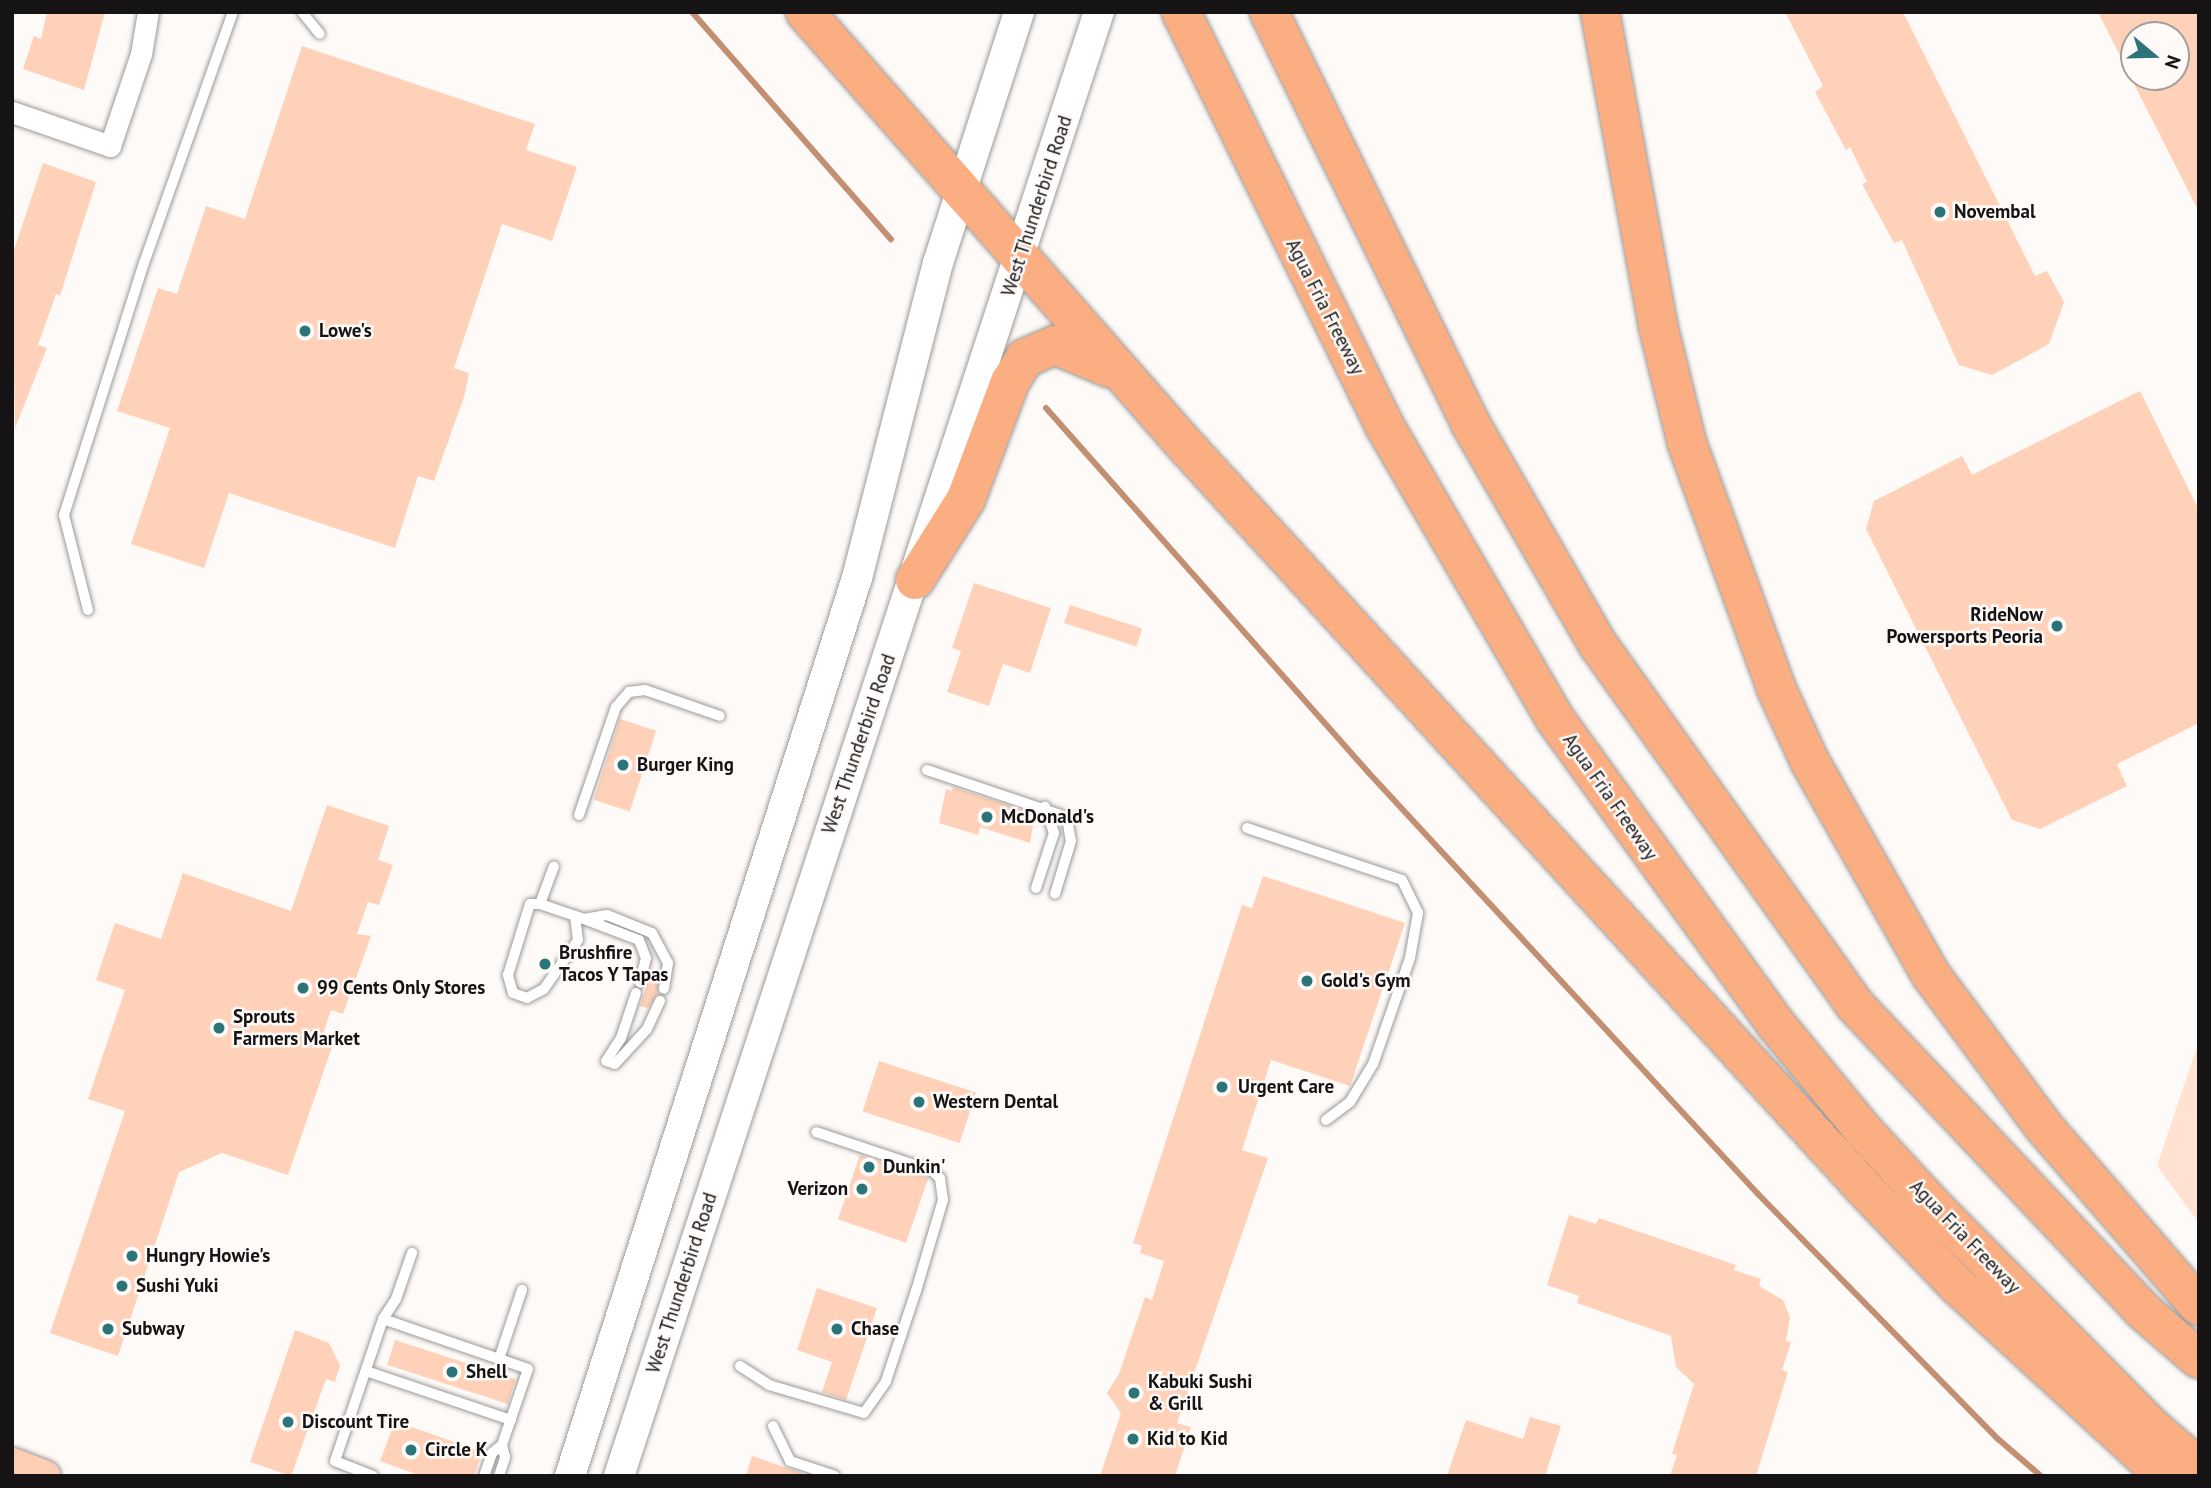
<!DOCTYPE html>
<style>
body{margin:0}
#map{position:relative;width:2211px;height:1488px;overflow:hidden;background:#fefaf8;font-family:"PT Sans",sans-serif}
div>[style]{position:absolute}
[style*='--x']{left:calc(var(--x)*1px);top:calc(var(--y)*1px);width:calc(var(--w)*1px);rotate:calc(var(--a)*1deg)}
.green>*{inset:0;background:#ffe2d2}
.stream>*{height:6px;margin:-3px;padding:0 3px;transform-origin:3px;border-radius:3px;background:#c38f72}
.building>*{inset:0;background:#fed1b8;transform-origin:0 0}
.roads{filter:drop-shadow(0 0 2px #9c9997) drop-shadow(0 0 2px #9c9997)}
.service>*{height:10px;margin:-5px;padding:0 5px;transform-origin:5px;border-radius:5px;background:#fff}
.minor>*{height:21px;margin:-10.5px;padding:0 10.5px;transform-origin:10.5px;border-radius:10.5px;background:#fff}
.secondary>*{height:30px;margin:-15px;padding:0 15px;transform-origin:15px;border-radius:15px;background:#fff}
.primary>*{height:33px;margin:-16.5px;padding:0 16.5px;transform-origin:16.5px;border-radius:16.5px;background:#fcceb4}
.motorway>*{height:38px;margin:-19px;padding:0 19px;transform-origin:19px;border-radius:19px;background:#faae82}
.dots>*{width:19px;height:19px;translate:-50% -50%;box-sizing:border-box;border:4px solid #fefaf8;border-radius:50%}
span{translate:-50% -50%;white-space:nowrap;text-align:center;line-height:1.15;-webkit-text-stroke:5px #fefaf8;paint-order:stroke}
.street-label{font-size:19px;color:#151313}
.poi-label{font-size:19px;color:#151313;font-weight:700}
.left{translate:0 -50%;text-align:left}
.right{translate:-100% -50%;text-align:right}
.frame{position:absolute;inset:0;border:14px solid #151313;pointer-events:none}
.north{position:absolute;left:2120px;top:21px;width:70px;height:70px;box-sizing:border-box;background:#fefaf8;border:2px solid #a19e9c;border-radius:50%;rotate:109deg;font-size:19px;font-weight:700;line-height:28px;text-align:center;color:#151313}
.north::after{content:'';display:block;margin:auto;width:24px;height:32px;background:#2b7579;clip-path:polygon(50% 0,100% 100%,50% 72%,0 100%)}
</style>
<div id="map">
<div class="green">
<div style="clip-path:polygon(2199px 1041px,2199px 1223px,2157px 1166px)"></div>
</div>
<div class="stream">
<div style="--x:692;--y:12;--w:302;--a:48.8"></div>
<div style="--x:1046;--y:408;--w:486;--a:48.5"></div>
<div style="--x:1368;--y:772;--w:575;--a:47.26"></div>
<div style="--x:1758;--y:1194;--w:343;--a:45.6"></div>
<div style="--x:1998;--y:1439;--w:57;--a:40.7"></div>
</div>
<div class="building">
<div style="clip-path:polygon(47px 12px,105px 12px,84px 90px,23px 69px,34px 36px,41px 39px)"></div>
<div style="clip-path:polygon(1785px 12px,1903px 12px,2035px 276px,2047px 271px,2064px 302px,2049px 344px,1992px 375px,1959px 365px,1902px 240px,1894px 243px,1862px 184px,1867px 182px,1850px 147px,1846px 150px,1815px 92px,1823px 86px)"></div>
<div style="clip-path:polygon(evenodd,2098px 12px,2199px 12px,2199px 212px,2134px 84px,2098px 12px,2134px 35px,2176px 35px,2176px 77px,2134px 77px,2134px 35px)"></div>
<div style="clip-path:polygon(302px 46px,535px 124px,526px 150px,577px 167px,552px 241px,502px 224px,454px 368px,469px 373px,464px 397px,434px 481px,418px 476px,395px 548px,229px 493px,204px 568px,131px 544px,170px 428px,117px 411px,158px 288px,177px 294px,206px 206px,245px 219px)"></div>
<div style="clip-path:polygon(43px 163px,96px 182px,60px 296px,56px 294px,38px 345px,47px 348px,15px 428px,12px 256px)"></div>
<div style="clip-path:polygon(2140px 391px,2199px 510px,2199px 723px,2117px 764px,2127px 786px,2040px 829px,2012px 820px,1866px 529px,1874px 501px,1962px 456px,1972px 475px)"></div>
<div style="clip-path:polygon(974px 583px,1051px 608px,1030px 673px,1003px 664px,989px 706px,947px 692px,961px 651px,952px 648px)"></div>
<div style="left:1070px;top:605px;width:76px;height:19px;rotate:18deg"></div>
<div style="left:620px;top:719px;width:38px;height:85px;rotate:18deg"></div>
<div style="clip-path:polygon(953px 787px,1035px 814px,1030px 843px,980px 827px,978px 835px,939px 823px,946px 789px,952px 791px)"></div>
<div style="clip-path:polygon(327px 805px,389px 826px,378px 860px,393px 865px,379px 905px,368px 902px,357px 934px,371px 936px,343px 1014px,331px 1010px,320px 1043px,332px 1047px,288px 1175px,222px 1153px,179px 1172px,118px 1356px,50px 1333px,125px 1111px,88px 1099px,125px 990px,96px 980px,115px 923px,161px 939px,183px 873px,291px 911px)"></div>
<div style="clip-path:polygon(1263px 876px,1405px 923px,1350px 1086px,1271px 1060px,1242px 1150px,1268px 1158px,1177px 1423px,1191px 1427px,1175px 1476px,1100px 1476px,1121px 1413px,1107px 1393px,1119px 1374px,1145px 1297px,1152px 1300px,1164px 1261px,1140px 1253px,1142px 1246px,1133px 1243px,1242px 905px,1252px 908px)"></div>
<div style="clip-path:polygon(652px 968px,659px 971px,658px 994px,648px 1008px,640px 1006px)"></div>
<div style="left:879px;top:1061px;width:102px;height:53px;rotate:18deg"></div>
<div style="left:860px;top:1155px;width:72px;height:68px;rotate:19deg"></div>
<div style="clip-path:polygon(1569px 1215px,1596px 1224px,1599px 1218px,1736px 1265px,1734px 1270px,1761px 1279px,1759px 1286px,1783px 1300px,1790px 1317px,1786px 1341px,1791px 1342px,1782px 1370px,1788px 1372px,1756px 1476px,1670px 1476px,1677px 1455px,1672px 1454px,1694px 1384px,1676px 1367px,1671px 1336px,1577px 1303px,1579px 1296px,1547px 1285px)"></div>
<div style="clip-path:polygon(817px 1288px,877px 1308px,846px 1400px,822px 1392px,832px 1362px,797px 1350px)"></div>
<div style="clip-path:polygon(295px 1330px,329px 1343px,340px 1365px,335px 1382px,326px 1379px,291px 1476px,250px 1462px)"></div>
<div style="left:395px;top:1340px;width:127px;height:26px;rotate:18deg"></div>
<div style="clip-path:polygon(1530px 1417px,1561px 1426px,1545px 1476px,1447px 1476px,1466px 1420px,1523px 1439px)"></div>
<div style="clip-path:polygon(395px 1421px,482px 1452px,474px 1476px,421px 1476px,380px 1461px)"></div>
<div style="clip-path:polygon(752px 1456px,802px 1473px,801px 1476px,746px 1476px)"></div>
</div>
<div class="roads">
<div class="service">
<div style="--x:302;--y:12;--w:28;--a:51"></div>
<div style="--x:88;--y:610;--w:98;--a:-104.2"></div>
<div style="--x:64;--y:515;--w:264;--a:-72.4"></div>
<div style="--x:144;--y:263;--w:266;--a:-70.5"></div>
<div style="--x:927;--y:770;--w:148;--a:18.6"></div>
<div style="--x:1067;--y:817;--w:24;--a:81"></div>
<div style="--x:1071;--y:841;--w:55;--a:106.8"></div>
<div style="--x:579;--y:815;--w:114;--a:-71.1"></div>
<div style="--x:616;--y:707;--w:20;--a:-49"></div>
<div style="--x:629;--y:692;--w:16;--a:-7"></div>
<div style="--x:645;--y:690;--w:79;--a:19.1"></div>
<div style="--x:1247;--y:828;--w:163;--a:18.5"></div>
<div style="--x:1402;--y:880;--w:37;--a:64"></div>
<div style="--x:1418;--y:913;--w:46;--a:100.1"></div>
<div style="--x:1410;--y:958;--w:112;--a:109.2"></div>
<div style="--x:1373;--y:1064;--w:44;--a:121.2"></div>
<div style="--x:1350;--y:1102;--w:30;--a:143"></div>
<div style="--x:1036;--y:888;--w:58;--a:-71.9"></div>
<div style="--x:1054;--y:833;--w:28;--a:-109"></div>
<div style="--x:540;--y:904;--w:40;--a:-69.8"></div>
<div style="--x:575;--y:916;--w:24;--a:83"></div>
<div style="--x:578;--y:940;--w:60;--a:124.8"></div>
<div style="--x:544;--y:989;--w:19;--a:152"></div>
<div style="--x:527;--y:998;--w:15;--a:-160"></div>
<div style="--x:513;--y:993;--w:19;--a:-106"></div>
<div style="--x:508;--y:975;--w:74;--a:-72.8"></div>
<div style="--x:530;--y:904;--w:10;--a:0"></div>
<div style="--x:540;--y:904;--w:46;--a:18.8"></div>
<div style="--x:584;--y:919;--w:23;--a:-10"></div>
<div style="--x:607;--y:915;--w:48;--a:21.8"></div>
<div style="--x:652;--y:933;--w:34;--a:62"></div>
<div style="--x:668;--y:963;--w:26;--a:99"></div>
<div style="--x:584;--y:919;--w:59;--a:20.9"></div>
<div style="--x:639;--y:940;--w:19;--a:69"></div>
<div style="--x:646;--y:958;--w:25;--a:104"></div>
<div style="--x:636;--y:993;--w:47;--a:108.4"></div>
<div style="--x:621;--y:1038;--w:27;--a:123"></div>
<div style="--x:606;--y:1061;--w:9;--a:18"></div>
<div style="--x:615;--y:1064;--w:47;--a:-47.6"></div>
<div style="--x:647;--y:1029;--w:31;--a:-65"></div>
<div style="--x:383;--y:1319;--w:153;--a:19"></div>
<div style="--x:528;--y:1369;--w:80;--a:108.9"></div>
<div style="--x:502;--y:1445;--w:13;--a:141"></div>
<div style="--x:492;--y:1453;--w:24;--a:109"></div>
<div style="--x:499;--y:1359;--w:73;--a:-71.6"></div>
<div style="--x:740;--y:1366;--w:35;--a:33"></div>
<div style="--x:769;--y:1385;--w:99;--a:16.4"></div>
<div style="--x:864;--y:1413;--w:39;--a:-55"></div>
<div style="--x:886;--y:1381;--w:95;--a:-71.6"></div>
<div style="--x:916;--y:1291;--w:95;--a:-73.5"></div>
<div style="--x:943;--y:1200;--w:22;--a:-98"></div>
<div style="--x:940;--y:1178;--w:11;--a:-139"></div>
<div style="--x:932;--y:1171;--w:122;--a:-161.4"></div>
<div style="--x:366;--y:1371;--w:153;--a:18.7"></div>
<div style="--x:773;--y:1426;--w:39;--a:64"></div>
<div style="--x:790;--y:1461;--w:47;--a:18.4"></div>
<div style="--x:373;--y:1476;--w:41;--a:-158.5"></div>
<div style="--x:335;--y:1461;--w:150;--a:-71.3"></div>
<div style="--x:383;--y:1319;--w:24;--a:-57"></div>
<div style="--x:396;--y:1299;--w:49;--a:-70.8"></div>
<div style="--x:499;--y:1476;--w:20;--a:-72"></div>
<div style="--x:505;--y:1457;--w:12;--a:-104"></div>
</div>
<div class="minor">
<div style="--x:12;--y:112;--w:104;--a:19.1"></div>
<div style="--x:110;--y:146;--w:97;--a:-71.4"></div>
<div style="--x:141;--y:54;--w:43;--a:-80.5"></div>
</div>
<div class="secondary">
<div style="--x:570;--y:1476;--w:943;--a:-72.28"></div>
<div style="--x:857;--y:578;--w:325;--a:-75.6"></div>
<div style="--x:938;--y:263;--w:264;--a:-72.1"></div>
<div style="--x:619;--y:1476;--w:1541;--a:-71.85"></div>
</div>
<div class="primary">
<div style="--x:12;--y:1464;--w:34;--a:21"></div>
</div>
<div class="motorway">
<div style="--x:805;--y:12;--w:576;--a:48.73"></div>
<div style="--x:1185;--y:445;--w:1004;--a:47.58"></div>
<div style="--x:1862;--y:1186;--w:139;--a:46.2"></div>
<div style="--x:1958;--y:1286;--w:281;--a:42.5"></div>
<div style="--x:1181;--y:12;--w:460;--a:63.8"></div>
<div style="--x:1384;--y:425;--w:340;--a:59.8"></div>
<div style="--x:1555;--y:719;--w:375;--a:54.1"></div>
<div style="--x:1775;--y:1023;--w:137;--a:50.6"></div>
<div style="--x:1862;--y:1129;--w:108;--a:47.3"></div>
<div style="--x:1935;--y:1208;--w:311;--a:45.3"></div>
<div style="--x:2154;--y:1429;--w:60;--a:40.9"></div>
<div style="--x:1269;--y:12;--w:458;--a:63.9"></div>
<div style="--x:1470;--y:423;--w:258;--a:60"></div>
<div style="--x:1599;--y:646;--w:440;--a:54.5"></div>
<div style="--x:1854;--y:1004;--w:420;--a:46.7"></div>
<div style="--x:2142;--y:1310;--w:75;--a:40.7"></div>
<div style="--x:1600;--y:12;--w:319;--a:79.5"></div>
<div style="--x:1658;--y:326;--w:121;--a:76.1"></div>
<div style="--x:1687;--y:443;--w:261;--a:70"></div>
<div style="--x:1776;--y:688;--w:81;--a:65.3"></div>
<div style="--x:1810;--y:762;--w:245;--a:60.4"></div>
<div style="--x:1931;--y:975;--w:188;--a:53.4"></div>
<div style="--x:2043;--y:1126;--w:238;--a:49.1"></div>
<div style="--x:915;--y:580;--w:96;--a:-57.8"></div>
<div style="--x:966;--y:499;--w:125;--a:-69.4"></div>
<div style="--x:1010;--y:382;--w:28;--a:-58"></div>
<div style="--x:1025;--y:358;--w:33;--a:-23"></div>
<div style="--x:1055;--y:345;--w:59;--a:23.1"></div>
</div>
</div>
<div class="dots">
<div style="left:1940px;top:212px;background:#2b7579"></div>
<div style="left:305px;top:331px;background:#2b7579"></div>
<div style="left:2057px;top:626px;background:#2b7579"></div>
<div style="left:623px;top:765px;background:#2b7579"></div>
<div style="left:987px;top:817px;background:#2b7579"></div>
<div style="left:545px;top:964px;background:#2b7579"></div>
<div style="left:1307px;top:981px;background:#2b7579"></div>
<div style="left:303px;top:988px;background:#2b7579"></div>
<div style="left:219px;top:1028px;background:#2b7579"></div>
<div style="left:1222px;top:1087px;background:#2b7579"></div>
<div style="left:919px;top:1102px;background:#2b7579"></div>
<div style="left:869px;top:1167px;background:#2b7579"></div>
<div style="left:862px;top:1189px;background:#2b7579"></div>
<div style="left:132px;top:1256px;background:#2b7579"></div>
<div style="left:122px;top:1286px;background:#2b7579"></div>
<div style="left:108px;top:1329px;background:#2b7579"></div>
<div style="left:837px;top:1329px;background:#2b7579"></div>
<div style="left:452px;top:1372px;background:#2b7579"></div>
<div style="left:1134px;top:1393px;background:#2b7579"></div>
<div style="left:288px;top:1422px;background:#2b7579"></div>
<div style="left:1133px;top:1439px;background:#2b7579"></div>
<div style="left:411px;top:1450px;background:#2b7579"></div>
</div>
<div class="street-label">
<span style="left:1037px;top:206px;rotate:-72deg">West Thunderbird Road</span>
<span style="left:1325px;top:307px;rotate:63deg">Agua Fria Freeway</span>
<span style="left:859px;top:744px;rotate:-71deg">West Thunderbird Road</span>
<span style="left:1610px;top:797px;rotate:55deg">Agua Fria Freeway</span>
<span style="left:1965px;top:1237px;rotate:46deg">Agua Fria Freeway</span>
<span style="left:682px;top:1283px;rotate:-72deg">West Thunderbird Road</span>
</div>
<div class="poi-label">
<span class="left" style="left:1954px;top:212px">Novembal</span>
<span class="left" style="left:319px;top:331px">Lowe's</span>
<span class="right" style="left:2043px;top:626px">RideNow<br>Powersports Peoria</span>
<span class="left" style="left:637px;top:765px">Burger King</span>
<span class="left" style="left:1001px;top:817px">McDonald's</span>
<span class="left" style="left:559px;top:964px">Brushfire<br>Tacos Y Tapas</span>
<span class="left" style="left:1321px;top:981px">Gold's Gym</span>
<span class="left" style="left:317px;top:988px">99 Cents Only Stores</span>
<span class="left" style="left:233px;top:1028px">Sprouts<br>Farmers Market</span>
<span class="left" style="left:1238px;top:1087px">Urgent Care</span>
<span class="left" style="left:933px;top:1102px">Western Dental</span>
<span class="left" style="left:883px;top:1167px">Dunkin'</span>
<span class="right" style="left:848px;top:1189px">Verizon</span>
<span class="left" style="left:146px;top:1256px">Hungry Howie's</span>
<span class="left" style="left:136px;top:1286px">Sushi Yuki</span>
<span class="left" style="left:122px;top:1329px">Subway</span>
<span class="left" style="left:851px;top:1329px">Chase</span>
<span class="left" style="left:466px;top:1372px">Shell</span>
<span class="left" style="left:1148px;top:1393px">Kabuki Sushi<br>&amp; Grill</span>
<span class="left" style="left:302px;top:1422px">Discount Tire</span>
<span class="left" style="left:1147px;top:1439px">Kid to Kid</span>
<span class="left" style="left:425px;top:1450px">Circle K</span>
</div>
<div class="frame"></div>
<div class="north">N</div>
</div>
